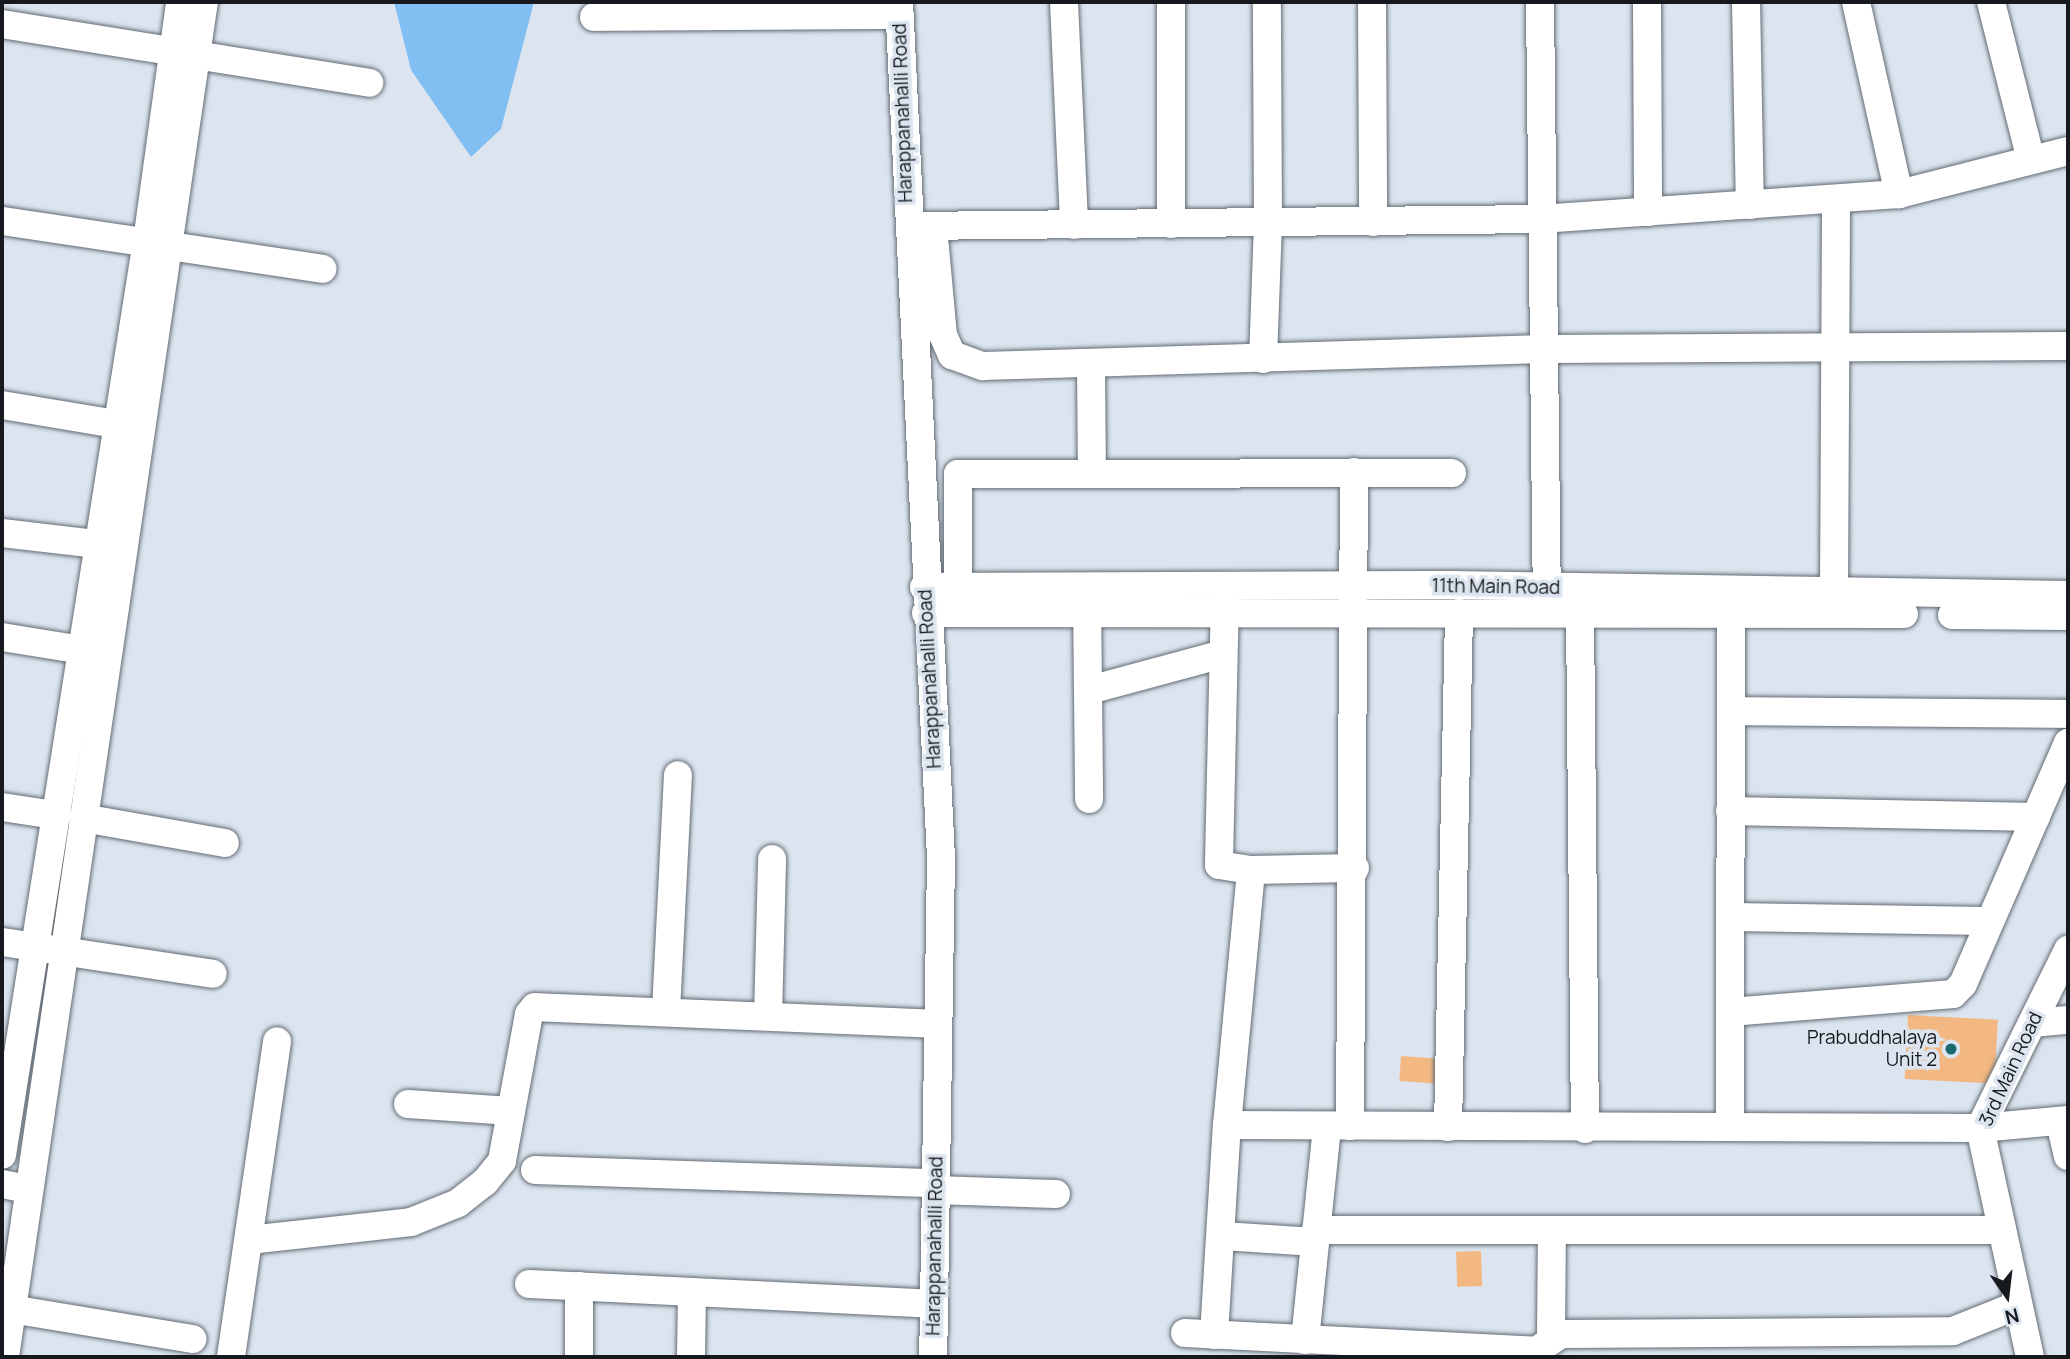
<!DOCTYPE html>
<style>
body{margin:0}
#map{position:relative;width:2070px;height:1359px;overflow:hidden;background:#dce5ef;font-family:Manrope,sans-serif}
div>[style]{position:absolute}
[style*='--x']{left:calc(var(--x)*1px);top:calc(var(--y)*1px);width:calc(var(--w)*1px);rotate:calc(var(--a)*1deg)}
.water>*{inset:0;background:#81bef2}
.building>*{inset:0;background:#f3b881;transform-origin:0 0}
.roads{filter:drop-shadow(0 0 2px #636b74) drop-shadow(0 0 2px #636b74)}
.minor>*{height:28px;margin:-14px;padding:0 14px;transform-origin:14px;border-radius:14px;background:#fff}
.dots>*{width:19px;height:19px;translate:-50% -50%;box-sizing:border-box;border:4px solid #dce5ef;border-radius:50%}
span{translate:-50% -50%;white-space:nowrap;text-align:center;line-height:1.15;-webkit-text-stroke:7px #dce5ef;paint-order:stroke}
.street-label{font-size:19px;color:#16191d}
.poi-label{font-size:19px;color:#16191d}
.right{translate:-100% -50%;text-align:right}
.frame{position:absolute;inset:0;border:4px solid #16191d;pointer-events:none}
.north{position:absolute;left:1972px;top:1261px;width:70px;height:70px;-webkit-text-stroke:5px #dce5ef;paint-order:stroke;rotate:166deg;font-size:19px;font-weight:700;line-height:28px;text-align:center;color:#16191d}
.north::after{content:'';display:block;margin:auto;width:24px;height:32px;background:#16191d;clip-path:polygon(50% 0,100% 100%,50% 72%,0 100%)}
</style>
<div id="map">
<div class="water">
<div style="clip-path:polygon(394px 2px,534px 2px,501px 129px,471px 157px,411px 70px)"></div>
</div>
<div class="building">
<div style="left:1908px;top:1015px;width:90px;height:64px;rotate:3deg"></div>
<div style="left:1401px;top:1056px;width:43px;height:25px;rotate:4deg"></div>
<div style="left:1481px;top:1251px;width:35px;height:25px;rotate:88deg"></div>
</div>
<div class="roads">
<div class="minor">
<div style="--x:899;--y:2;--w:858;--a:87.19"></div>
<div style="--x:941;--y:859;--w:498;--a:90.9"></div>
<div style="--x:1064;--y:2;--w:223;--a:87.4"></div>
<div style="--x:1171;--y:2;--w:222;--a:90"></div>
<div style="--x:1372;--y:2;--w:220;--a:89.7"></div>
<div style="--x:1540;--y:2;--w:604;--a:89.34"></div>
<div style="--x:1647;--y:2;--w:210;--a:89.7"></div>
<div style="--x:1746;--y:2;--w:203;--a:88.9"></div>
<div style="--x:1856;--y:2;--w:197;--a:77.4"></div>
<div style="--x:1991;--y:2;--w:163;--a:75.8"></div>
<div style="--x:594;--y:17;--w:305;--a:-0.4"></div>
<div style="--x:2;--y:24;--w:372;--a:9.1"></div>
<div style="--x:2;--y:221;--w:324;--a:8.5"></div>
<div style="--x:914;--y:226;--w:626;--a:-0.64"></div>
<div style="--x:1540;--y:219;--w:360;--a:-4"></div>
<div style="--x:1899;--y:194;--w:174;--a:-14.3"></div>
<div style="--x:933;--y:226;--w:109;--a:84.8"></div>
<div style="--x:943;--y:335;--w:22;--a:66"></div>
<div style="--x:952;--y:355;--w:33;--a:20"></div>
<div style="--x:983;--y:366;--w:561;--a:-1.74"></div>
<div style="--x:1544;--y:349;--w:524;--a:-0.33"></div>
<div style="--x:1263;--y:359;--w:136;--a:-87.9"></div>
<div style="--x:1268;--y:223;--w:221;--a:-90.3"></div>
<div style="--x:1091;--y:365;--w:107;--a:89.5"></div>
<div style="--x:2;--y:405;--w:134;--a:9.5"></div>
<div style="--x:2;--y:533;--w:96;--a:6.6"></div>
<div style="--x:924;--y:587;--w:528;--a:-0.22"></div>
<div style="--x:1452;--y:585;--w:616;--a:0.93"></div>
<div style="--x:958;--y:587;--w:113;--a:-90"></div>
<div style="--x:958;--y:474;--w:494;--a:-0.1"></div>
<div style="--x:1834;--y:593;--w:394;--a:-89.7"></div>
<div style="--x:1087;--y:597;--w:202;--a:89.4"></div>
<div style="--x:1225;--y:597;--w:268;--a:91.3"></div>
<div style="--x:1219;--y:865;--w:32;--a:9"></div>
<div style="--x:1251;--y:870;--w:104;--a:-1.1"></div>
<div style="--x:1580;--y:612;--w:517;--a:89.45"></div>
<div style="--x:926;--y:613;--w:978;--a:0.06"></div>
<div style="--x:1952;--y:615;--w:116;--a:0.5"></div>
<div style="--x:2;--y:637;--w:100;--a:9.2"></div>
<div style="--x:1089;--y:690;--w:138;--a:-15.1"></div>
<div style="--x:1731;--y:711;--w:337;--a:0.5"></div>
<div style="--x:2;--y:807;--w:54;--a:8.6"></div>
<div style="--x:1730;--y:811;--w:306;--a:1.1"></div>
<div style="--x:83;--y:818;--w:144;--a:10"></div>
<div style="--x:1730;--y:917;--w:258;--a:0.9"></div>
<div style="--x:2;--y:942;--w:213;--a:8.6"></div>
<div style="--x:666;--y:1011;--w:236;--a:-87.1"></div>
<div style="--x:1730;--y:1012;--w:224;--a:-4.6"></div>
<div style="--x:1953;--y:994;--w:14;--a:-45"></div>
<div style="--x:1963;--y:984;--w:263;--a:-66.5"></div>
<div style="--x:768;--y:1016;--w:157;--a:-88.5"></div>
<div style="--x:2032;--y:1023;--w:36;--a:-5"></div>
<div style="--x:408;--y:1104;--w:103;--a:3.9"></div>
<div style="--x:2060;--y:1122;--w:35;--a:77"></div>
<div style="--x:1227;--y:1125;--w:753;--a:0.23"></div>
<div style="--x:1980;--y:1128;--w:88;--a:-5.2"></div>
<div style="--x:1350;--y:1126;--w:654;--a:-89.65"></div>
<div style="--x:1448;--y:1127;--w:514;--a:-88.77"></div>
<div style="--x:1730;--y:1127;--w:534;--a:-89.89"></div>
<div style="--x:2;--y:1155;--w:925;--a:-80.99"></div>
<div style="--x:147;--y:241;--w:241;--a:-82.1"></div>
<div style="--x:535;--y:1170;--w:400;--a:1.9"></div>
<div style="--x:2;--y:1184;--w:26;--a:11"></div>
<div style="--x:935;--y:1190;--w:121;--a:1.9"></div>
<div style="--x:1316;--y:1230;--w:686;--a:0"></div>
<div style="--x:1223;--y:1236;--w:92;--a:3.7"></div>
<div style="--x:249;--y:1240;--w:163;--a:-6.3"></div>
<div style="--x:411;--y:1222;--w:51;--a:-22"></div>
<div style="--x:458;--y:1203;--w:34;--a:-38"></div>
<div style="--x:485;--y:1182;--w:27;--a:-51"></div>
<div style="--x:502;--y:1161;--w:149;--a:-79.6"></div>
<div style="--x:529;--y:1014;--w:9;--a:-49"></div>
<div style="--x:535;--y:1007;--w:403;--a:2.4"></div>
<div style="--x:529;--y:1284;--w:404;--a:2.8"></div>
<div style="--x:579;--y:1286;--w:71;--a:90"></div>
<div style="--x:11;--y:1309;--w:184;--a:9.4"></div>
<div style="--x:1185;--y:1333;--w:351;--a:2.9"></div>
<div style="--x:1536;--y:1351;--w:30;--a:-34"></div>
<div style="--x:1561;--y:1334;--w:392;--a:-0.4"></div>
<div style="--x:1953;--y:1331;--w:70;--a:-21.8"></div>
<div style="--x:1214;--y:1335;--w:210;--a:-86.5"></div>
<div style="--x:1227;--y:1125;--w:256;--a:-84.6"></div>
<div style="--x:1551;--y:1337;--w:106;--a:-89.5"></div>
<div style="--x:1305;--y:1340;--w:215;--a:-84.1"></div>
<div style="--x:5;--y:1357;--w:1370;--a:-81.65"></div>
<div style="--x:231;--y:1357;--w:319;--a:-81.7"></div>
<div style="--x:691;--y:1357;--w:65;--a:-89.1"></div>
<div style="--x:2030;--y:1357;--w:234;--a:-102.3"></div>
<div style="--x:1980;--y:1128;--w:199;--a:-63.7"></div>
</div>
</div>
<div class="dots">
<div style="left:1951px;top:1049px;background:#1b686f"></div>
</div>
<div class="street-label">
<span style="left:903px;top:113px;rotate:-92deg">Harappanahalli Road</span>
<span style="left:1496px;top:587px;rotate:1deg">11th Main Road</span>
<span style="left:930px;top:679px;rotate:-93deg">Harappanahalli Road</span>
<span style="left:2011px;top:1069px;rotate:-65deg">3rd Main Road</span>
<span style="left:935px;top:1246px;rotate:-89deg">Harappanahalli Road</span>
</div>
<div class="poi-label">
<span class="right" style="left:1937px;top:1049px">Prabuddhalaya<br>Unit 2</span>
</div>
<div class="frame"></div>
<div class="north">N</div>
</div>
